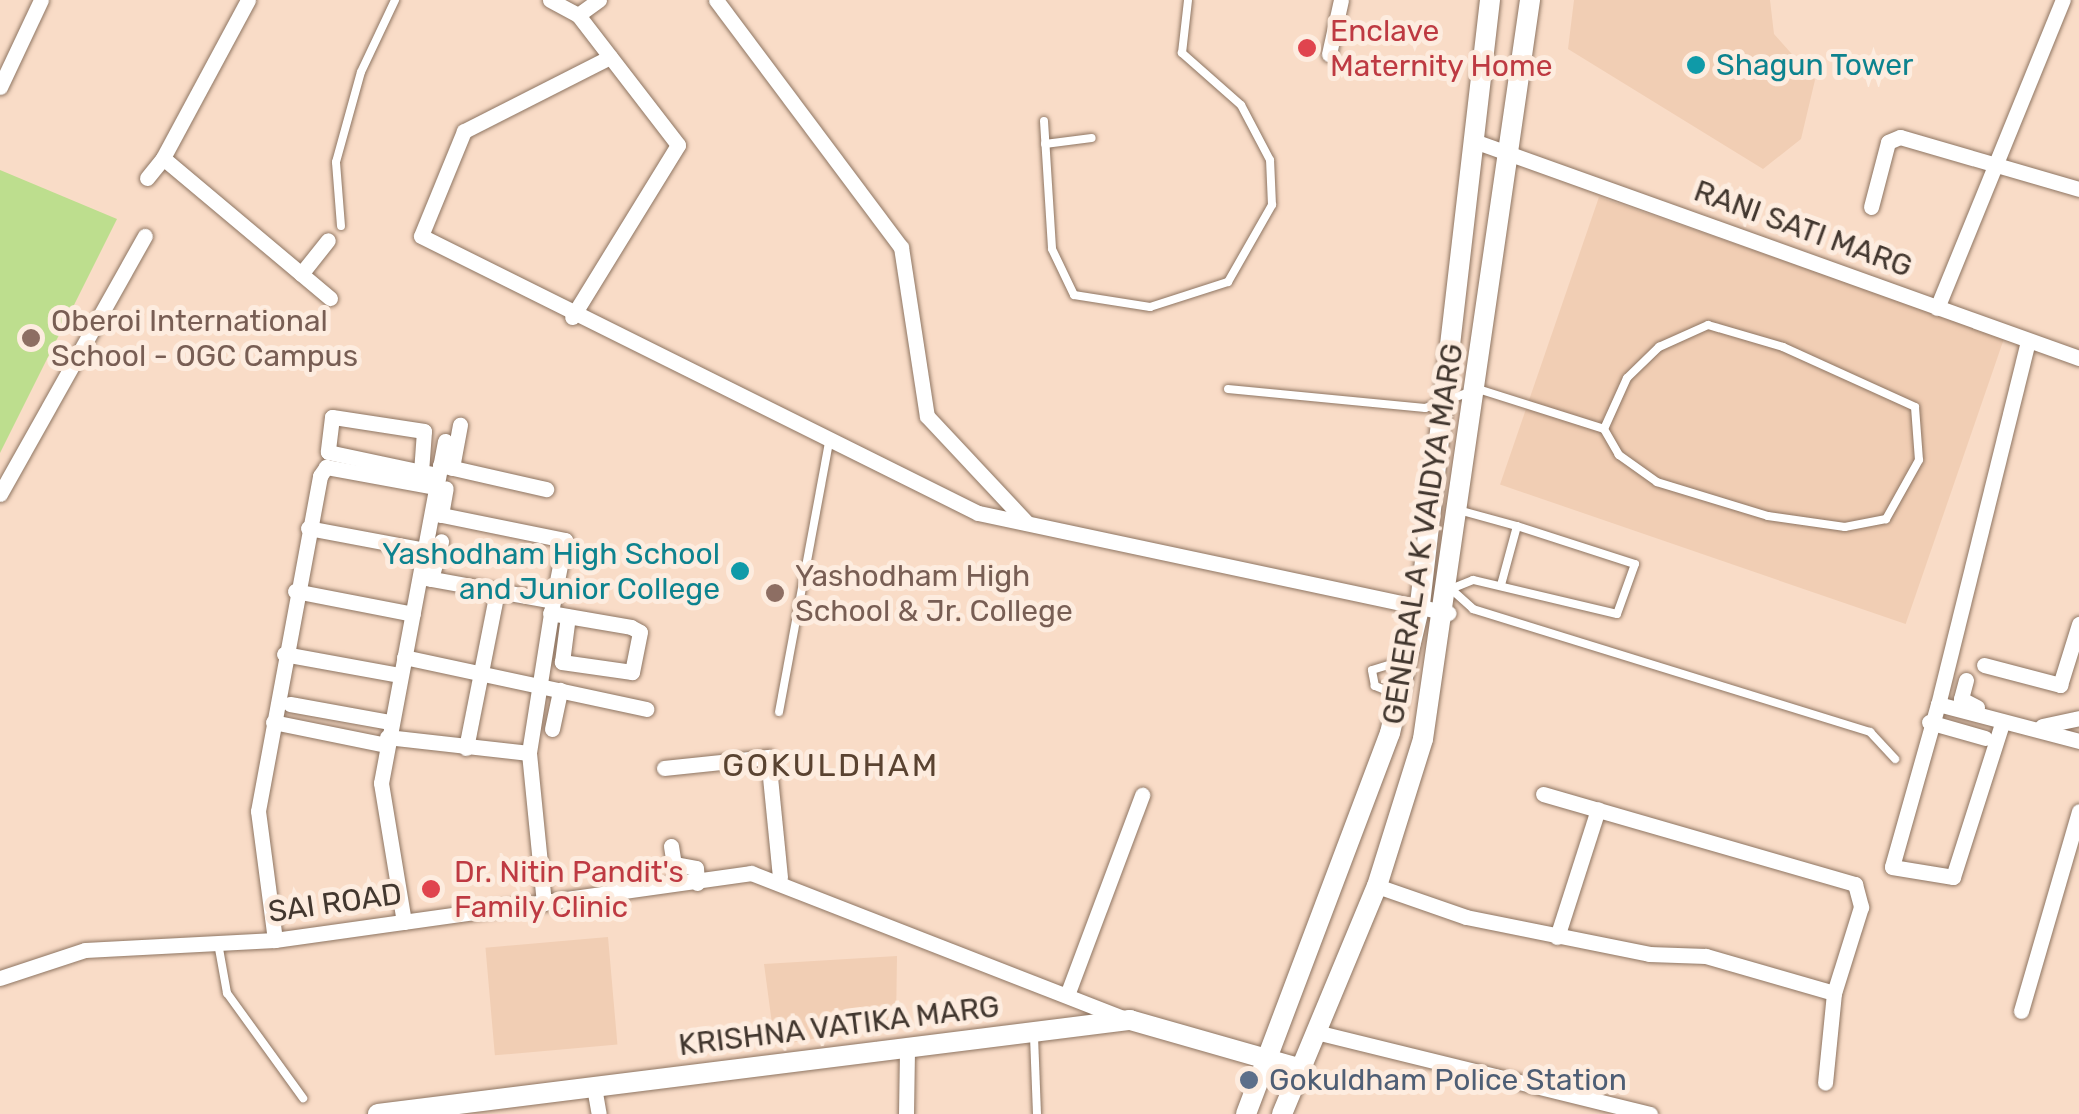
<!DOCTYPE html>
<style>
body{margin:0}
#map{position:relative;width:2079px;height:1114px;overflow:hidden;background:#f9dcc7;font-family:Rubik,sans-serif}
div>[style]{position:absolute}
[style*='--x']{left:calc(var(--x)*1px);top:calc(var(--y)*1px);width:calc(var(--w)*1px);rotate:calc(var(--a)*1deg)}
.built>*{inset:0;background:#f1ceb4;transform-origin:0 0}
.green>*{inset:0;background:#bdde8e}
.roads{filter:drop-shadow(0 0 2px #8e7562) drop-shadow(0 0 2px #8e7562)}
.lane>*{height:8px;margin:-4px;padding:0 4px;transform-origin:4px;border-radius:4px;background:#fff}
.street>*{height:15px;margin:-7.5px;padding:0 7.5px;transform-origin:7.5px;border-radius:7.5px;background:#fff}
.secondary>*{height:20px;margin:-10px;padding:0 10px;transform-origin:10px;border-radius:10px;background:#fff}
.dots>*{width:28px;height:28px;translate:-50% -50%;box-sizing:border-box;border:5px solid #fdecdf;border-radius:50%}
span{translate:-50% -50%;white-space:nowrap;text-align:center;line-height:1.15;-webkit-text-stroke:10px #fdecdf;paint-order:stroke}
.health-label{font-size:30px;color:#be3a42}
.left{translate:0 -50%;text-align:left}
.culture-label{font-size:30px;color:#0d838f}
.right{translate:-100% -50%;text-align:right}
.street-label{font-size:30px;color:#42372f}
.education-label{font-size:30px;color:#785e54}
.service-label{font-size:30px;color:#4e5e75}
.neighbourhood-label{font-size:32px;color:#5a4331;letter-spacing:2.5px}
</style>
<div id="map">
<div class="built">
<div style="clip-path:polygon(1574px 0,1770px 0,1774px 34px,1815px 80px,1801px 139px,1763px 169px,1568px 49px)"></div>
<div style="left:1599px;top:197px;width:429px;height:304px;rotate:19deg"></div>
<div style="left:608px;top:937px;width:108px;height:123px;rotate:85deg"></div>
<div style="clip-path:polygon(897px 956px,896px 1023px,775px 1046px,764px 964px)"></div>
</div>
<div class="green">
<div style="clip-path:polygon(0 170px,117px 219px,0 453px)"></div>
</div>
<div class="roads">
<div class="lane">
<div style="--x:1044;--y:121;--w:128;--a:86.4"></div>
<div style="--x:1052;--y:249;--w:51;--a:64.4"></div>
<div style="--x:1074;--y:295;--w:77;--a:9"></div>
<div style="--x:1150;--y:307;--w:82;--a:-17.8"></div>
<div style="--x:1228;--y:282;--w:89;--a:-60.3"></div>
<div style="--x:1272;--y:205;--w:45;--a:-92.5"></div>
<div style="--x:1270;--y:160;--w:62;--a:-117.8"></div>
<div style="--x:1241;--y:105;--w:79;--a:-138.6"></div>
<div style="--x:1182;--y:53;--w:53;--a:-83.5"></div>
<div style="--x:1045;--y:144;--w:47;--a:-7.3"></div>
<div style="--x:341;--y:226;--w:64;--a:-94.5"></div>
<div style="--x:336;--y:162;--w:93;--a:-74.5"></div>
<div style="--x:361;--y:72;--w:80;--a:-64.7"></div>
<div style="--x:1228;--y:389;--w:198;--a:5.5"></div>
<div style="--x:1425;--y:408;--w:56;--a:-19.7"></div>
<div style="--x:1478;--y:389;--w:132;--a:17.6"></div>
<div style="--x:1604;--y:429;--w:56;--a:-65.7"></div>
<div style="--x:1627;--y:378;--w:45;--a:-44.1"></div>
<div style="--x:1659;--y:347;--w:54;--a:-24.2"></div>
<div style="--x:1708;--y:325;--w:78;--a:16.3"></div>
<div style="--x:1783;--y:347;--w:145;--a:24.4"></div>
<div style="--x:1915;--y:407;--w:53;--a:85.7"></div>
<div style="--x:1919;--y:460;--w:68;--a:119.2"></div>
<div style="--x:1886;--y:519;--w:42;--a:169"></div>
<div style="--x:1845;--y:527;--w:78;--a:-171.9"></div>
<div style="--x:1768;--y:516;--w:116;--a:-163"></div>
<div style="--x:1657;--y:482;--w:47;--a:-144.6"></div>
<div style="--x:1619;--y:455;--w:30;--a:-120"></div>
<div style="--x:1462;--y:511;--w:57;--a:15.3"></div>
<div style="--x:1501;--y:585;--w:61;--a:-74.8"></div>
<div style="--x:1517;--y:526;--w:124;--a:17.9"></div>
<div style="--x:1635;--y:564;--w:53;--a:109.8"></div>
<div style="--x:1617;--y:614;--w:148;--a:-166.7"></div>
<div style="--x:1473;--y:580;--w:24;--a:158"></div>
<div style="--x:1451;--y:589;--w:30;--a:42"></div>
<div style="--x:1473;--y:609;--w:416;--a:17.2"></div>
<div style="--x:1870;--y:732;--w:37;--a:47"></div>
<div style="--x:1395;--y:694;--w:22;--a:-158"></div>
<div style="--x:1375;--y:686;--w:16;--a:-101"></div>
<div style="--x:1372;--y:670;--w:34;--a:-17"></div>
<div style="--x:779;--y:712;--w:274;--a:-79.5"></div>
<div style="--x:218;--y:943;--w:51;--a:79.8"></div>
<div style="--x:227;--y:993;--w:130;--a:54.1"></div>
<div style="--x:1034;--y:1036;--w:78;--a:87.8"></div>
</div>
<div class="street">
<div style="--x:248;--y:0;--w:179;--a:118.3"></div>
<div style="--x:163;--y:158;--w:218;--a:40"></div>
<div style="--x:550;--y:0;--w:32;--a:28"></div>
<div style="--x:578;--y:15;--w:164;--a:52.4"></div>
<div style="--x:678;--y:145;--w:202;--a:121.6"></div>
<div style="--x:716;--y:0;--w:309;--a:53.2"></div>
<div style="--x:901;--y:247;--w:171;--a:81.3"></div>
<div style="--x:927;--y:416;--w:146;--a:46.9"></div>
<div style="--x:578;--y:15;--w:26;--a:-36"></div>
<div style="--x:1329;--y:54;--w:55;--a:-77.5"></div>
<div style="--x:610;--y:57;--w:164;--a:153.1"></div>
<div style="--x:464;--y:131;--w:113;--a:112.3"></div>
<div style="--x:421;--y:236;--w:622;--a:26.44"></div>
<div style="--x:978;--y:513;--w:481;--a:12"></div>
<div style="--x:0;--y:87;--w:96;--a:-64.8"></div>
<div style="--x:1474;--y:141;--w:643;--a:19.73"></div>
<div style="--x:147;--y:178;--w:26;--a:-51"></div>
<div style="--x:1871;--y:207;--w:67;--a:-75.3"></div>
<div style="--x:1888;--y:142;--w:13;--a:-23"></div>
<div style="--x:1900;--y:137;--w:186;--a:16.2"></div>
<div style="--x:301;--y:274;--w:43;--a:-51.5"></div>
<div style="--x:1937;--y:308;--w:333;--a:-67.8"></div>
<div style="--x:2028;--y:341;--w:374;--a:103.9"></div>
<div style="--x:1938;--y:704;--w:146;--a:14.7"></div>
<div style="--x:440;--y:465;--w:109;--a:12.8"></div>
<div style="--x:452;--y:468;--w:44;--a:-79.5"></div>
<div style="--x:421;--y:472;--w:41;--a:-85.8"></div>
<div style="--x:424;--y:431;--w:93;--a:-171.3"></div>
<div style="--x:332;--y:417;--w:35;--a:97"></div>
<div style="--x:328;--y:452;--w:95;--a:12.1"></div>
<div style="--x:421;--y:472;--w:17;--a:10"></div>
<div style="--x:0;--y:494;--w:296;--a:-60.7"></div>
<div style="--x:432;--y:513;--w:136;--a:11.5"></div>
<div style="--x:565;--y:540;--w:62;--a:101.1"></div>
<div style="--x:441;--y:515;--w:27;--a:-80"></div>
<div style="--x:308;--y:528;--w:120;--a:10.6"></div>
<div style="--x:421;--y:577;--w:134;--a:10.3"></div>
<div style="--x:553;--y:601;--w:154;--a:99"></div>
<div style="--x:529;--y:753;--w:151;--a:84.3"></div>
<div style="--x:431;--y:579;--w:39;--a:-75"></div>
<div style="--x:295;--y:591;--w:120;--a:11"></div>
<div style="--x:550;--y:613;--w:82;--a:9.8"></div>
<div style="--x:631;--y:627;--w:10;--a:29"></div>
<div style="--x:640;--y:632;--w:41;--a:101.3"></div>
<div style="--x:632;--y:672;--w:71;--a:-171.9"></div>
<div style="--x:562;--y:662;--w:46;--a:-82.6"></div>
<div style="--x:284;--y:654;--w:118;--a:10.3"></div>
<div style="--x:404;--y:657;--w:248;--a:12.1"></div>
<div style="--x:1984;--y:665;--w:79;--a:14.7"></div>
<div style="--x:2060;--y:685;--w:64;--a:-72.7"></div>
<div style="--x:1966;--y:680;--w:20;--a:105"></div>
<div style="--x:1961;--y:699;--w:18;--a:27"></div>
<div style="--x:290;--y:704;--w:102;--a:10.2"></div>
<div style="--x:1938;--y:704;--w:169;--a:105.8"></div>
<div style="--x:1892;--y:867;--w:62;--a:9.3"></div>
<div style="--x:1953;--y:877;--w:162;--a:-72.3"></div>
<div style="--x:273;--y:722;--w:115;--a:11.5"></div>
<div style="--x:1929;--y:722;--w:58;--a:15.9"></div>
<div style="--x:2042;--y:726;--w:38;--a:-12"></div>
<div style="--x:552;--y:729;--w:40;--a:-78"></div>
<div style="--x:387;--y:737;--w:143;--a:6.4"></div>
<div style="--x:466;--y:748;--w:160;--a:-78.8"></div>
<div style="--x:664;--y:768;--w:105;--a:-6"></div>
<div style="--x:768;--y:757;--w:121;--a:84.3"></div>
<div style="--x:1543;--y:794;--w:325;--a:16.1"></div>
<div style="--x:1855;--y:884;--w:24;--a:75"></div>
<div style="--x:1861;--y:907;--w:90;--a:107.4"></div>
<div style="--x:671;--y:846;--w:18;--a:81"></div>
<div style="--x:674;--y:864;--w:22;--a:10"></div>
<div style="--x:696;--y:868;--w:15;--a:86"></div>
<div style="--x:1377;--y:886;--w:94;--a:19.2"></div>
<div style="--x:1466;--y:917;--w:187;--a:11.4"></div>
<div style="--x:1649;--y:954;--w:57;--a:2"></div>
<div style="--x:1706;--y:956;--w:133;--a:16.1"></div>
<div style="--x:1834;--y:993;--w:90;--a:95.7"></div>
<div style="--x:404;--y:922;--w:141;--a:-99.4"></div>
<div style="--x:381;--y:783;--w:348;--a:-79.4"></div>
<div style="--x:1557;--y:937;--w:134;--a:-72.2"></div>
<div style="--x:275;--y:940;--w:130;--a:-97.5"></div>
<div style="--x:258;--y:811;--w:341;--a:-79.5"></div>
<div style="--x:320;--y:476;--w:11;--a:-56"></div>
<div style="--x:326;--y:467;--w:111;--a:10.4"></div>
<div style="--x:0;--y:978;--w:89;--a:-18.2"></div>
<div style="--x:85;--y:950;--w:190;--a:-3"></div>
<div style="--x:275;--y:940;--w:481;--a:-8"></div>
<div style="--x:751;--y:873;--w:402;--a:21.3"></div>
<div style="--x:1067;--y:995;--w:214;--a:-69.4"></div>
<div style="--x:2021;--y:1011;--w:208;--a:-73.8"></div>
<div style="--x:1316;--y:1032;--w:344;--a:13.8"></div>
<div style="--x:594;--y:1087;--w:27;--a:80"></div>
<div style="--x:906;--y:1114;--w:66;--a:-89.1"></div>
</div>
<div class="secondary">
<div style="--x:378;--y:1114;--w:758;--a:-7.13"></div>
<div style="--x:1130;--y:1020;--w:179;--a:15.9"></div>
<div style="--x:1246;--y:1114;--w:407;--a:-69.3"></div>
<div style="--x:1390;--y:733;--w:132;--a:-76.9"></div>
<div style="--x:1420;--y:604;--w:608;--a:-83.39"></div>
<div style="--x:1282;--y:1114;--w:247;--a:-67.4"></div>
<div style="--x:1377;--y:886;--w:154;--a:-72.6"></div>
<div style="--x:1423;--y:739;--w:747;--a:-81.76"></div>
</div>
</div>
<div class="dots">
<div style="left:1307px;top:48px;background:#e0444e"></div>
<div style="left:1696px;top:65px;background:#0f9aa8"></div>
<div style="left:31px;top:338px;background:#8d6e63"></div>
<div style="left:740px;top:571px;background:#0f9aa8"></div>
<div style="left:775px;top:593px;background:#8d6e63"></div>
<div style="left:431px;top:889px;background:#e0444e"></div>
<div style="left:1249px;top:1080px;background:#5c6f8a"></div>
</div>
<div class="health-label">
<span class="left" style="left:1330px;top:48px">Enclave<br>Maternity Home</span>
<span class="left" style="left:454px;top:889px">Dr. Nitin Pandit's<br>Family Clinic</span>
</div>
<div class="culture-label">
<span class="left" style="left:1716px;top:65px">Shagun Tower</span>
<span class="right" style="left:720px;top:571px">Yashodham High School<br>and Junior College</span>
</div>
<div class="street-label">
<span style="left:1803px;top:229px;rotate:20deg">RANI SATI MARG</span>
<span style="left:1423px;top:534px;rotate:-81deg">GENERAL A K VAIDYA MARG</span>
<span style="left:335px;top:903px;rotate:-8deg">SAI ROAD</span>
<span style="left:839px;top:1026px;rotate:-7deg">KRISHNA VATIKA MARG</span>
</div>
<div class="education-label">
<span class="left" style="left:51px;top:338px">Oberoi International<br>School - OGC Campus</span>
<span class="left" style="left:795px;top:593px">Yashodham High<br>School &amp; Jr. College</span>
</div>
<div class="service-label">
<span class="left" style="left:1269px;top:1080px">Gokuldham Police Station</span>
</div>
<div class="neighbourhood-label">
<span style="left:831px;top:765px">GOKULDHAM</span>
</div>
</div>
